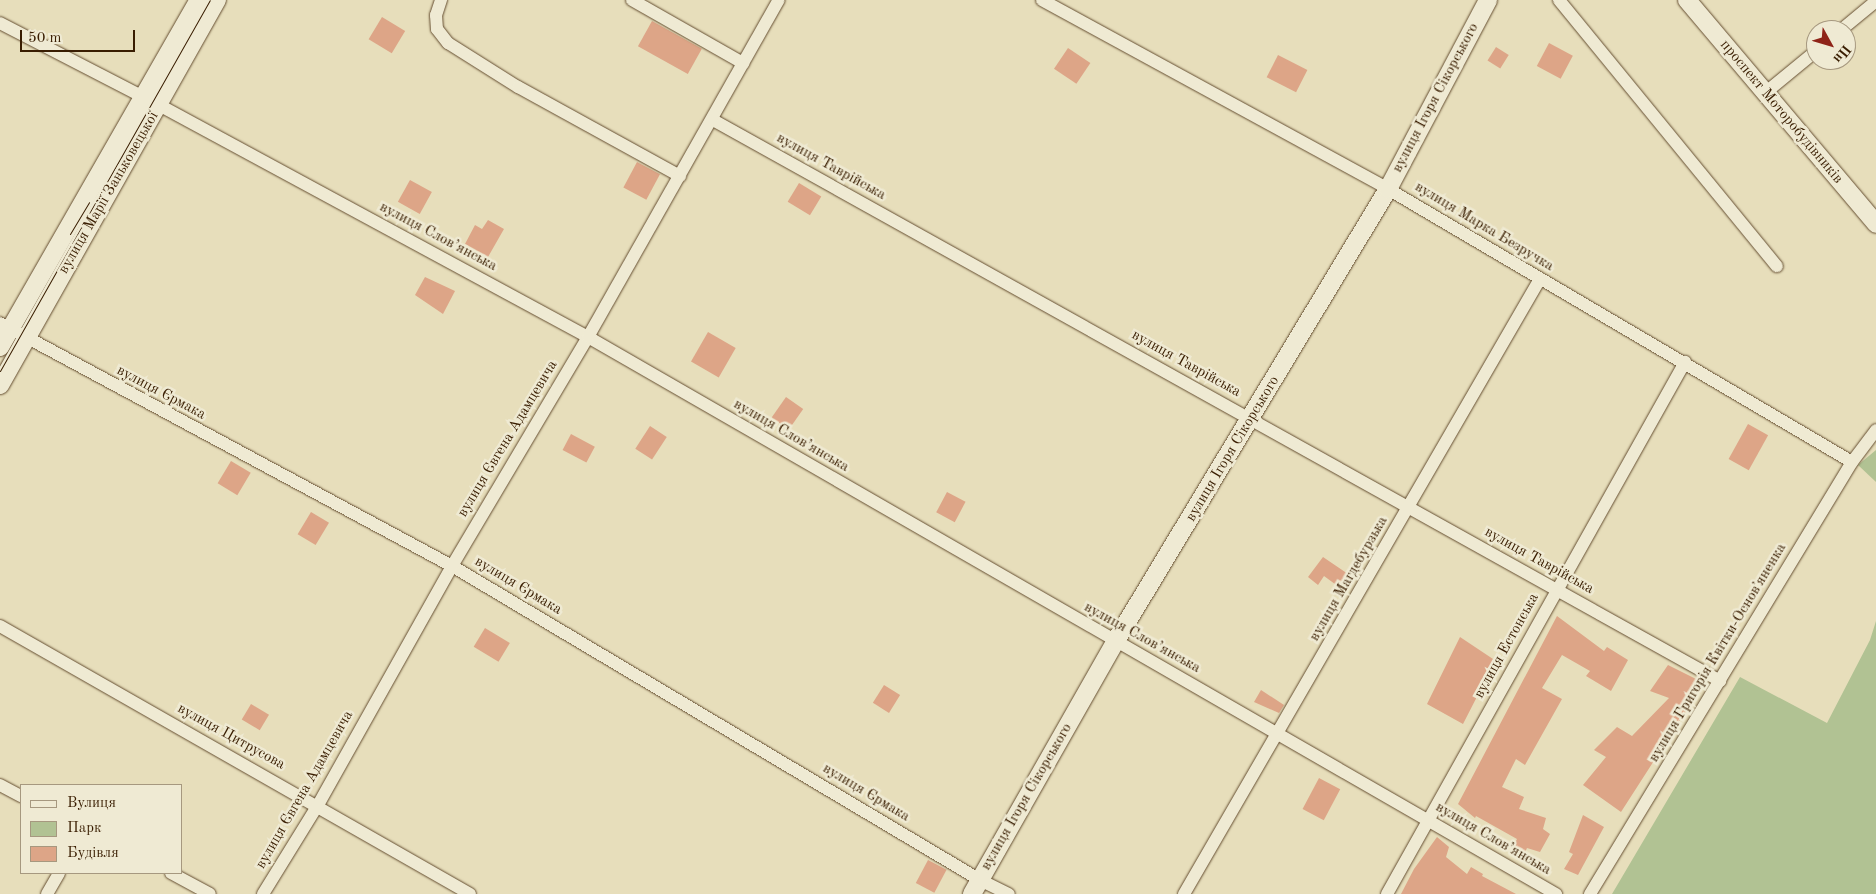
<!DOCTYPE html>
<meta charset="utf-8">
<style>
body{margin:0}
#map{position:relative;width:1876px;height:894px;overflow:hidden;background:#e7debb;font-family:"Old Standard TT",serif}
div>[style]{position:absolute}
[style*='--x']{left:calc(var(--x)*1px);top:calc(var(--y)*1px);width:calc(var(--w)*1px);rotate:calc(var(--a)*1deg)}
.green>*{inset:0;background:#b1c293}
.building>*{inset:0;background:#dda587;transform-origin:0 0}
.roads{filter:drop-shadow(0 0 1px #644d30) drop-shadow(0 0 1px #644d30)}
.street>*{height:12px;margin:-6px;padding:0 6px;transform-origin:6px;border-radius:6px;background:#efead3}
.secondary>*{height:18px;margin:-9px;padding:0 9px;transform-origin:9px;border-radius:9px;background:#efead3}
.tram>*{height:1px;margin:-0.5px;padding:0 0.5px;transform-origin:0.5px;border-radius:0.5px;background:#391d01}
span{translate:-50% -50%;white-space:nowrap;text-align:center;line-height:1.15;-webkit-text-stroke:5px #efead3;paint-order:stroke}
.street-label{font-size:15px;color:#391d01}
.legend{position:absolute;left:20px;top:784px;width:162px;height:90px;box-sizing:border-box;background:#efead3;border:1px solid #a6987f;margin:0;padding:6px 9px;list-style:none;font-size:15px;color:#391d01}
.legend li{display:flex;align-items:center;gap:10px;height:25px}
.legend b{width:25px;border:1px solid #a6987f}
.north{position:absolute;left:1806px;top:20px;width:50px;height:50px;box-sizing:border-box;background:#efead3;border:1px solid #a6987f;border-radius:50%;rotate:129deg;font-size:14px;font-weight:700;line-height:20px;text-align:center;color:#391d01}
.north::after{content:'';display:block;margin:auto;width:18px;height:22px;background:#8f2418;clip-path:polygon(50% 0,100% 100%,50% 72%,0 100%)}
.scale{position:absolute;left:20px;top:30px;width:115px;height:22px;box-sizing:border-box;border:2px solid #391d01;border-top:0;padding-left:6px;font-size:15px;line-height:18px;white-space:nowrap;color:#391d01;-webkit-text-stroke:4px #efead3;paint-order:stroke}
</style>
<div id="map">
<div class="green">
<div style="clip-path:polygon(1876px 450px,1876px 482px,1858px 465px)"></div>
<div style="clip-path:polygon(1876px 621px,1876px 894px,1612px 894px,1740px 677px,1827px 723px,1870px 640px)"></div>
</div>
<div class="building">
<div style="left:382px;top:17px;width:27px;height:26px;rotate:31deg"></div>
<div style="left:652px;top:21px;width:57px;height:29px;rotate:29deg"></div>
<div style="left:1549px;top:43px;width:27px;height:26px;rotate:28deg"></div>
<div style="left:1496px;top:47px;width:15px;height:16px;rotate:32deg"></div>
<div style="left:1068px;top:48px;width:27px;height:25px;rotate:34deg"></div>
<div style="left:1278px;top:55px;width:33px;height:25px;rotate:27deg"></div>
<div style="left:637px;top:162px;width:26px;height:29px;rotate:28deg"></div>
<div style="left:410px;top:180px;width:25px;height:25px;rotate:29deg"></div>
<div style="left:799px;top:183px;width:26px;height:22px;rotate:31deg"></div>
<div style="clip-path:polygon(488px 220px,504px 229px,488px 257px,465px 244px,475px 225px,482px 229px)"></div>
<div style="clip-path:polygon(425px 277px,455px 291px,443px 314px,415px 295px)"></div>
<div style="left:708px;top:332px;width:32px;height:34px;rotate:30deg"></div>
<div style="left:786px;top:397px;width:21px;height:25px;rotate:35deg"></div>
<div style="left:1748px;top:424px;width:23px;height:40px;rotate:29deg"></div>
<div style="left:650px;top:426px;width:20px;height:27px;rotate:33deg"></div>
<div style="left:571px;top:434px;width:27px;height:18px;rotate:28deg"></div>
<div style="left:231px;top:461px;width:23px;height:26px;rotate:31deg"></div>
<div style="left:947px;top:492px;width:21px;height:23px;rotate:28deg"></div>
<div style="left:311px;top:512px;width:21px;height:26px;rotate:31deg"></div>
<div style="clip-path:polygon(1323px 557px,1348px 574px,1339px 587px,1324px 576px,1318px 585px,1308px 577px)"></div>
<div style="clip-path:polygon(1557px 616px,1604px 651px,1607px 647px,1628px 660px,1611px 691px,1586px 676px,1590px 671px,1562px 655px,1542px 688px,1562px 699px,1525px 765px,1516px 759px,1502px 787px,1524px 797px,1519px 809px,1546px 818px,1543px 829px,1550px 834px,1540px 852px,1527px 848px,1523px 857px,1511px 851px,1517px 839px,1476px 816px,1475px 818px,1458px 804px)"></div>
<div style="left:485px;top:628px;width:29px;height:22px;rotate:31deg"></div>
<div style="clip-path:polygon(1460px 637px,1499px 663px,1486px 687px,1483px 685px,1463px 724px,1427px 704px)"></div>
<div style="clip-path:polygon(1668px 665px,1704px 683px,1621px 812px,1583px 785px,1606px 757px,1594px 750px,1617px 727px,1632px 736px,1669px 698px,1650px 691px)"></div>
<div style="left:884px;top:685px;width:19px;height:21px;rotate:32deg"></div>
<div style="clip-path:polygon(1261px 690px,1284px 705px,1279px 713px,1254px 702px)"></div>
<div style="left:251px;top:704px;width:21px;height:18px;rotate:31deg"></div>
<div style="left:1319px;top:778px;width:24px;height:35px;rotate:28deg"></div>
<div style="clip-path:polygon(1583px 815px,1604px 827px,1578px 875px,1564px 869px,1573px 854px,1569px 852px)"></div>
<div style="clip-path:polygon(1437px 837px,1449px 847px,1446px 857px,1467px 874px,1471px 867px,1483px 874px,1482px 876px,1516px 894px,1401px 894px,1414px 869px)"></div>
<div style="left:928px;top:860px;width:21px;height:26px;rotate:28deg"></div>
</div>
<div class="roads">
<div class="street">
<div style="--x:441;--y:0;--w:16;--a:108"></div>
<div style="--x:436;--y:15;--w:14;--a:86"></div>
<div style="--x:437;--y:29;--w:18;--a:52"></div>
<div style="--x:448;--y:43;--w:83;--a:32.2"></div>
<div style="--x:518;--y:87;--w:185;--a:28.8"></div>
<div style="--x:632;--y:0;--w:128;--a:29.6"></div>
<div style="--x:1042;--y:0;--w:394;--a:28.6"></div>
<div style="--x:1388;--y:189;--w:538;--a:30.47"></div>
<div style="--x:1559;--y:0;--w:344;--a:50.7"></div>
<div style="--x:0;--y:23;--w:179;--a:27.3"></div>
<div style="--x:159;--y:105;--w:488;--a:28.4"></div>
<div style="--x:588;--y:337;--w:1117;--a:29.92"></div>
<div style="--x:1841;--y:30;--w:45;--a:-39.6"></div>
<div style="--x:1765;--y:93;--w:66;--a:-39.5"></div>
<div style="--x:713;--y:120;--w:1153;--a:29.12"></div>
<div style="--x:0;--y:323;--w:513;--a:28.26"></div>
<div style="--x:452;--y:566;--w:614;--a:30.74"></div>
<div style="--x:980;--y:880;--w:32;--a:26"></div>
<div style="--x:0;--y:626;--w:541;--a:29.69"></div>
<div style="--x:0;--y:785;--w:24;--a:28"></div>
<div style="--x:171;--y:873;--w:44;--a:28.3"></div>
<div style="--x:47;--y:894;--w:24;--a:-60"></div>
<div style="--x:263;--y:894;--w:105;--a:-58.3"></div>
<div style="--x:318;--y:805;--w:274;--a:-60.7"></div>
<div style="--x:452;--y:566;--w:266;--a:-59.3"></div>
<div style="--x:588;--y:337;--w:387;--a:-60.5"></div>
<div style="--x:1184;--y:894;--w:711;--a:-59.94"></div>
<div style="--x:1387;--y:894;--w:610;--a:-60.74"></div>
<div style="--x:1590;--y:894;--w:505;--a:-58.76"></div>
<div style="--x:1852;--y:462;--w:40;--a:-53"></div>
</div>
<div class="secondary">
<div style="--x:1687;--y:0;--w:293;--a:49.8"></div>
<div style="--x:0;--y:347;--w:400;--a:-60.2"></div>
<div style="--x:0;--y:385;--w:442;--a:-60.6"></div>
<div style="--x:972;--y:894;--w:290;--a:-60.4"></div>
<div style="--x:1115;--y:642;--w:529;--a:-58.92"></div>
<div style="--x:1388;--y:189;--w:214;--a:-62.1"></div>
</div>
</div>
<div class="tram">
<div style="--x:70;--y:234;--w:37;--a:-59"></div>
<div style="--x:0;--y:371;--w:426;--a:-60.5"></div>
</div>
<div class="street-label">
<span style="left:1436px;top:98px;rotate:-62deg">вулиця Ігоря Сікорського</span>
<span style="left:1781px;top:112px;rotate:50deg">проспект Моторобудівників</span>
<span style="left:831px;top:167px;rotate:29deg">вулиця Таврійська</span>
<span style="left:109px;top:193px;rotate:-60deg">вулиця Марії Заньковецької</span>
<span style="left:1484px;top:227px;rotate:31deg">вулиця Марка Безручка</span>
<span style="left:438px;top:237px;rotate:28deg">вулиця Слов’янська</span>
<span style="left:1186px;top:364px;rotate:29deg">вулиця Таврійська</span>
<span style="left:161px;top:393px;rotate:28deg">вулиця Єрмака</span>
<span style="left:791px;top:436px;rotate:30deg">вулиця Слов’янська</span>
<span style="left:508px;top:439px;rotate:-59deg">вулиця Євгена Адамцевича</span>
<span style="left:1233px;top:449px;rotate:-59deg">вулиця Ігоря Сікорського</span>
<span style="left:1539px;top:561px;rotate:29deg">вулиця Таврійська</span>
<span style="left:1349px;top:579px;rotate:-60deg">вулиця Магдебурзька</span>
<span style="left:518px;top:586px;rotate:31deg">вулиця Єрмака</span>
<span style="left:1142px;top:638px;rotate:29deg">вулиця Слов’янська</span>
<span style="left:1507px;top:646px;rotate:-61deg">вулиця Естонська</span>
<span style="left:1718px;top:653px;rotate:-59deg">вулиця Григорія Квітки-Основʼяненка</span>
<span style="left:231px;top:737px;rotate:29deg">вулиця Цитрусова</span>
<span style="left:305px;top:790px;rotate:-60deg">вулиця Євгена Адамцевича</span>
<span style="left:866px;top:793px;rotate:31deg">вулиця Єрмака</span>
<span style="left:1027px;top:797px;rotate:-60deg">вулиця Ігоря Сікорського</span>
<span style="left:1493px;top:839px;rotate:30deg">вулиця Слов’янська</span>
</div>
<ul class="legend">
<li><b style="height:6px;background:#efead3"></b>Вулиця</li>
<li><b style="height:14px;background:#b1c293"></b>Парк</li>
<li><b style="height:14px;background:#dda587"></b>Будівля</li>
</ul>
<div class="north">Пн</div>
<div class="scale">50 m</div>
</div>
